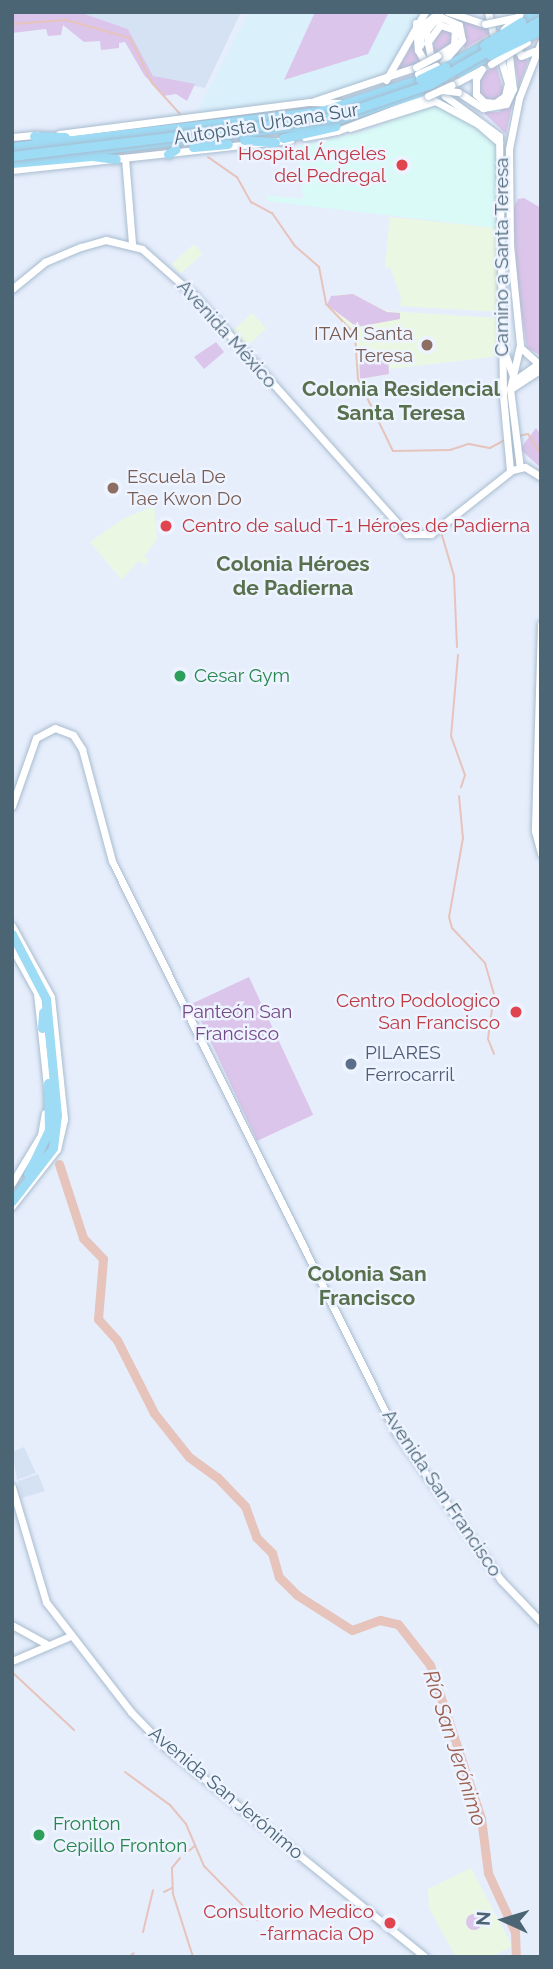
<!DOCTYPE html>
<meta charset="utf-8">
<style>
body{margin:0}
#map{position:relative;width:553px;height:1969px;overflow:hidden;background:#e6eefc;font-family:Raleway,sans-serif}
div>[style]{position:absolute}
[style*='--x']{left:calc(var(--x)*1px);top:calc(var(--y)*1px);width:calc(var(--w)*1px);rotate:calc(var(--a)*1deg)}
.residential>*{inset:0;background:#d5e2f4}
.commercial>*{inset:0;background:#daf1fc}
.education>*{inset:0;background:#eaf8e3;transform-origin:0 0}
.medical>*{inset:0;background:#d9faf7}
.green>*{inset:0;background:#dcc5ea;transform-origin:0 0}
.round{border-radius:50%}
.stream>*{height:2px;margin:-1px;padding:0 1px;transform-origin:1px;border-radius:1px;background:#e6c3bb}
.river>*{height:9px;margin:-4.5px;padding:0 4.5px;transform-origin:4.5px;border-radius:4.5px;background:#e6c3bb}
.roads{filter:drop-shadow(0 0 2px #a8bccf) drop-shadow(0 0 2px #a8bccf)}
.secondary>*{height:7px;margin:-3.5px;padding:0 3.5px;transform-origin:3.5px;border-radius:3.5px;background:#fff}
.highway>*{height:9px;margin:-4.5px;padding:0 4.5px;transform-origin:4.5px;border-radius:4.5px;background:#9edbf5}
.bridges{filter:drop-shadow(0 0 2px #a8bccf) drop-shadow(0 0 2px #a8bccf)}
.secondary-bridge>*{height:7px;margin:-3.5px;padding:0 3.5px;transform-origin:3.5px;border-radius:3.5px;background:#fff}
.highway-bridge>*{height:9px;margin:-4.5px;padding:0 4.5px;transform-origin:4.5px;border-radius:4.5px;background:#9edbf5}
.dots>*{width:19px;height:19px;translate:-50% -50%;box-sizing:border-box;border:4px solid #edf3ff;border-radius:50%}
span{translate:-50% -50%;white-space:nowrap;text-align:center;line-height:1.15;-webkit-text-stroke:5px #edf3ff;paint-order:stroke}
.street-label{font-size:19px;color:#4b6575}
.health-label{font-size:19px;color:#be3a42}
.right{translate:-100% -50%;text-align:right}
.left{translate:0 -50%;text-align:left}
.education-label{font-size:19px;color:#785e54}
.leisure-label{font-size:19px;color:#27864d}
.park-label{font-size:19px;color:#774987}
.service-label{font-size:19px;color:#4e5e75}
.neighbourhood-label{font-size:21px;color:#58704d;font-weight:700}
.water-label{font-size:21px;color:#9d5e4e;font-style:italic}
.frame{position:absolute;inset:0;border:14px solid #4b6575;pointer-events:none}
.north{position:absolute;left:469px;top:1885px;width:70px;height:70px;-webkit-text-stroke:5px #edf3ff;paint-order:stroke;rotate:274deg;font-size:19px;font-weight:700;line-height:28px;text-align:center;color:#4b6575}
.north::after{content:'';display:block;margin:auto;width:24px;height:32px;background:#4b6575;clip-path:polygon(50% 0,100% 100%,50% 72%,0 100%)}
</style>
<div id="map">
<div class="residential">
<div style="clip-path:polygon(79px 12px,241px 12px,205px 88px,153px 77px,128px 29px)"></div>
<div style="clip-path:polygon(24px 1447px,36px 1473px,17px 1480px,12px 1452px)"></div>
<div style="clip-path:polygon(38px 1474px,45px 1491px,22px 1498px,18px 1481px)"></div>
</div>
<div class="commercial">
<div style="clip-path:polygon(249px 12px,420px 12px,395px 63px,381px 76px,322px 96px,196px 114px)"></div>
</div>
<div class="education">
<div style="clip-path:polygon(390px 217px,497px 228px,498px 312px,400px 306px,401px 297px,390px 267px,385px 267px)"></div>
<div style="left:194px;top:244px;width:13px;height:30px;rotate:48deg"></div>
<div style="clip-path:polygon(353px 294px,387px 311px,497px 318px,500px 356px,390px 369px,389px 374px,360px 379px,353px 333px,328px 305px,336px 295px)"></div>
<div style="left:252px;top:313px;width:21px;height:27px;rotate:47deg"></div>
<div style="clip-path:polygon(154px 506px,157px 540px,144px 556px,149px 560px,145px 565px,138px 561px,122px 580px,90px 542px,123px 519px)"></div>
<div style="clip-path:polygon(471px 1868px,512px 1946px,491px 1957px,456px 1957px,429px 1908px,428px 1889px)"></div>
</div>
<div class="medical">
<div style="clip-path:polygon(433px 103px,483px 131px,501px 147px,497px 228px,267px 201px,267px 195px,303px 199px,298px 146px,365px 131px)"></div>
</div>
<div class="green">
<div style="clip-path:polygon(12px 12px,79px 12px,128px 29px,153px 76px,195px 84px,187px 101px,176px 94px,163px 96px,144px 75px,125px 42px,119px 43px,119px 48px,101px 50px,100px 41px,84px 42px,63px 25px,61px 35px,48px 36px,46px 29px,12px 33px)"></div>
<div style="clip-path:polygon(315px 12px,389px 12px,368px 54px,284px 80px)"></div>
<div style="clip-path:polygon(455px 18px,488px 28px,489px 34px,464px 49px,465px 29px)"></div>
<div style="clip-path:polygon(438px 27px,451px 29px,453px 42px,431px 56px)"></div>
<div style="clip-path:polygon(412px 42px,420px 62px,394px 74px,407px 54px)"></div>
<div style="clip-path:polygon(513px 53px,528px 61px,519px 86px)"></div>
<div style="clip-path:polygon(496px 64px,504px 93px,494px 101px,481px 98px,476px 85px,480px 76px)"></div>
<div style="clip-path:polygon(513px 101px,506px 134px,483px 112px,499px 112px)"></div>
<div style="clip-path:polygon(524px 198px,541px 208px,540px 355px,527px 348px,518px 290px,513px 209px,518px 199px)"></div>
<div style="clip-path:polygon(353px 294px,387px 312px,400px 313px,400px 319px,357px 327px,327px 305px,331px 296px)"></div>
<div style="clip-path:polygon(216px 342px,224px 352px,204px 369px,194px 357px)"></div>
<div style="clip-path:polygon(388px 354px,389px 374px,360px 379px,359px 357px)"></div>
<div style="clip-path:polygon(536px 428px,541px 435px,541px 468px,520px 449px)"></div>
<div style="left:249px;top:977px;width:152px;height:62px;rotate:65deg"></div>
<div class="round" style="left:466px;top:1914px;width:16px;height:16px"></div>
</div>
<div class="stream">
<div style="--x:12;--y:24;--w:54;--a:-4.2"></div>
<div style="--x:66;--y:20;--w:66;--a:15.7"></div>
<div style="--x:130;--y:38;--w:50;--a:63.9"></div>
<div style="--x:152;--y:83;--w:42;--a:47.9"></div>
<div style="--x:208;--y:157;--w:35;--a:35"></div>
<div style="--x:237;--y:177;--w:29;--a:61"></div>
<div style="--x:251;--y:202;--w:24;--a:28"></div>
<div style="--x:272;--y:213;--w:40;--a:55.1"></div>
<div style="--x:295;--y:246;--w:32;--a:41"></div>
<div style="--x:319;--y:267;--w:38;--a:79"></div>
<div style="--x:326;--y:304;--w:42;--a:46"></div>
<div style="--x:355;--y:334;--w:45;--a:86.2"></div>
<div style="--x:358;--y:379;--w:80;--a:64.1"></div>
<div style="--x:393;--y:451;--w:57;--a:-1"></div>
<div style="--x:450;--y:450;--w:20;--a:-18"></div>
<div style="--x:469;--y:444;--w:21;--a:11"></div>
<div style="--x:490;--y:448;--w:15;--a:-28"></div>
<div style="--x:518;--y:436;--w:10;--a:-11"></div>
<div style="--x:528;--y:434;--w:24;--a:57"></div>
<div style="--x:441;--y:532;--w:46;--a:73.5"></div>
<div style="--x:454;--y:576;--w:71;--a:87.6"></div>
<div style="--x:458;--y:655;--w:81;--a:94.9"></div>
<div style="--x:451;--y:736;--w:41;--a:70.3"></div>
<div style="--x:465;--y:775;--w:13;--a:108"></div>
<div style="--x:459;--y:796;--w:42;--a:84.6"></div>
<div style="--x:463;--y:838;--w:80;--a:100"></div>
<div style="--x:449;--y:917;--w:11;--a:75"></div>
<div style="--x:452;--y:928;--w:48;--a:46.7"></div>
<div style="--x:485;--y:963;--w:32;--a:74"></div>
<div style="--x:494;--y:994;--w:45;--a:97.6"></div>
<div style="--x:488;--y:1039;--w:16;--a:68"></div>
<div style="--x:12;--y:1672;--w:85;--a:43.1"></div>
<div style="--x:125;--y:1772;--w:56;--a:36.3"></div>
<div style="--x:170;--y:1805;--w:25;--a:50"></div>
<div style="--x:186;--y:1824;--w:46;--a:66.8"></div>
<div style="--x:204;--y:1866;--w:76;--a:45.5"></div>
<div style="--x:185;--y:1854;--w:13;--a:-39"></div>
<div style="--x:180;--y:1858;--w:13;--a:129"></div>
<div style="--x:172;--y:1868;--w:26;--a:88"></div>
<div style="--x:173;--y:1894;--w:66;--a:72.4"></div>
<div style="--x:164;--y:1892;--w:9;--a:-27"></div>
<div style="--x:143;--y:1932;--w:43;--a:-76.6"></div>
<div style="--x:129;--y:1957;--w:6;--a:-39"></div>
</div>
<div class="river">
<div style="--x:59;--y:1164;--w:78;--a:72"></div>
<div style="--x:83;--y:1238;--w:29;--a:46"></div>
<div style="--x:103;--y:1259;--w:60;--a:94.8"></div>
<div style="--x:98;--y:1319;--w:28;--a:48"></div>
<div style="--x:117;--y:1340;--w:82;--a:63.1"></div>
<div style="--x:154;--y:1413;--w:56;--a:51.5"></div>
<div style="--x:189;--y:1457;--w:34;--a:36"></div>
<div style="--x:217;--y:1477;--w:40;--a:46"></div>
<div style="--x:245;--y:1506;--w:33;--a:70"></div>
<div style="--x:256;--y:1537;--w:23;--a:45"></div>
<div style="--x:272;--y:1553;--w:25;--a:74"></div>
<div style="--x:279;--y:1577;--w:25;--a:45"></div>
<div style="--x:297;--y:1595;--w:65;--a:32.5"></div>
<div style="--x:352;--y:1630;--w:30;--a:-20"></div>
<div style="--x:380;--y:1620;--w:18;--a:13"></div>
<div style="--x:398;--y:1624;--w:52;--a:52"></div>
<div style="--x:430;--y:1665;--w:161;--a:71.6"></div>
<div style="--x:481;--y:1818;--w:55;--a:82.7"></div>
<div style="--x:488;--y:1873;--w:65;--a:65.4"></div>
<div style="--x:515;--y:1932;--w:25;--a:88"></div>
</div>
<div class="roads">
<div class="secondary">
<div style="--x:448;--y:12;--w:39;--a:18"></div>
<div style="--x:488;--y:12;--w:31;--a:77"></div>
<div style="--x:416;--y:23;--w:27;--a:86"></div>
<div style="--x:418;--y:50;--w:53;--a:59.6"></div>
<div style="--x:445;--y:96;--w:67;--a:36.5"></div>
<div style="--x:499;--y:136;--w:259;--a:89.1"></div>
<div style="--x:503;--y:395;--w:76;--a:84.7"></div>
<div style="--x:427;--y:43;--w:22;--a:-54"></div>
<div style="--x:440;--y:25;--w:16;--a:18"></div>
<div style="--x:455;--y:30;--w:15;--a:94"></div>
<div style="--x:454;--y:45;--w:20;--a:147"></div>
<div style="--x:515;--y:44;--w:13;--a:63"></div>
<div style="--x:521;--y:56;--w:14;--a:-21"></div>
<div style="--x:420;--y:45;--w:19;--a:-87"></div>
<div style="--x:421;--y:26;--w:24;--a:-36"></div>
<div style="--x:432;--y:65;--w:35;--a:-100"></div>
<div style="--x:426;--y:31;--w:13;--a:-51"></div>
<div style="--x:434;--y:21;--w:9;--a:-18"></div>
<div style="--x:443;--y:18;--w:17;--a:24"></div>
<div style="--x:459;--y:25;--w:15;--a:79"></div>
<div style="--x:462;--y:40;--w:29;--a:131"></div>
<div style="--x:482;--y:69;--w:12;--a:121"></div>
<div style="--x:476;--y:79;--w:15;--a:90"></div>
<div style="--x:476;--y:94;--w:11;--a:45"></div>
<div style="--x:484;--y:102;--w:11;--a:5"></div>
<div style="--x:495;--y:103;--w:12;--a:-35"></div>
<div style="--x:505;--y:96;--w:13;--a:-77"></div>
<div style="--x:508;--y:83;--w:31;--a:-107"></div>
<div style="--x:386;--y:80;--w:78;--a:-60.2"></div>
<div style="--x:452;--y:85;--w:32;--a:-28"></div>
<div style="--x:458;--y:92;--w:30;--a:33"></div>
<div style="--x:483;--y:108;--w:23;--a:-10"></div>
<div style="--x:506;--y:104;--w:17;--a:-65"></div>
<div style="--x:513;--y:89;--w:39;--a:-97"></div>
<div style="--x:314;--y:101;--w:108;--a:-18.4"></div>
<div style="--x:350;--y:128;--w:89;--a:-17.6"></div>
<div style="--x:435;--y:101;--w:49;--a:28.1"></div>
<div style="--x:478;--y:124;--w:28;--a:41"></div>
<div style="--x:59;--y:134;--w:253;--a:-7.3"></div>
<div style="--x:310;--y:102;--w:29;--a:2"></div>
<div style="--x:12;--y:137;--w:25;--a:-5"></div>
<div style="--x:305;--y:137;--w:33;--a:-11"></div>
<div style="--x:337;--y:131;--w:97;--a:-21"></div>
<div style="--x:125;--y:158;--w:86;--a:85.3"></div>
<div style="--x:12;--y:170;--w:280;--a:-6.2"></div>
<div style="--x:12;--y:289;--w:43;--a:-39.3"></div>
<div style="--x:45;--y:262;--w:39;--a:-23"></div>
<div style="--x:81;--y:247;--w:26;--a:-16"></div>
<div style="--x:106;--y:240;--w:37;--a:14"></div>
<div style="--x:142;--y:249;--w:71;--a:41.6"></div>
<div style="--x:195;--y:296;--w:319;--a:48.3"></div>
<div style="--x:407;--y:534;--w:24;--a:0"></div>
<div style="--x:431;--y:534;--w:103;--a:-38.3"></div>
<div style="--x:512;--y:470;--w:13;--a:-13"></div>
<div style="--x:525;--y:467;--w:19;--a:32"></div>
<div style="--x:521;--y:348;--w:24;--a:42"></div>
<div style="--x:505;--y:354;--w:27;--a:70"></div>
<div style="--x:512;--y:382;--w:35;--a:-35"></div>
<div style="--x:512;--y:388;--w:35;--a:-33"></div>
<div style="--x:520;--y:468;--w:80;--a:-97.2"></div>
<div style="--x:510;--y:389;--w:45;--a:-77.2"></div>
<div style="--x:520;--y:345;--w:101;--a:-95.7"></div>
<div style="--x:510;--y:244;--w:95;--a:-90.6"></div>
<div style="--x:509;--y:149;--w:52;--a:-78.9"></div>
<div style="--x:519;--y:98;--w:60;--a:-68.6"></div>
<div style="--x:541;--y:624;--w:207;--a:91.7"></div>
<div style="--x:535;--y:831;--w:24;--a:75"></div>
<div style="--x:12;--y:806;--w:72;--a:-70.6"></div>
<div style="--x:36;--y:738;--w:21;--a:-28"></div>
<div style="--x:55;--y:728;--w:19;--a:21"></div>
<div style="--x:73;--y:735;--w:17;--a:57"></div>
<div style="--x:82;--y:749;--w:116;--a:75"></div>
<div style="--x:112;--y:861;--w:636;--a:63.6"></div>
<div style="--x:395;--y:1431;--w:183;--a:54.6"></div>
<div style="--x:501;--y:1580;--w:58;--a:46.4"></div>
<div style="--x:12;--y:926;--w:81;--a:61.2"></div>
<div style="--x:51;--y:997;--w:123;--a:83.9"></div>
<div style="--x:64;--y:1119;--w:31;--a:103"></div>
<div style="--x:57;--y:1149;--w:73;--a:128.3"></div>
<div style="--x:12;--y:948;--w:51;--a:60.9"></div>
<div style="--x:37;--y:993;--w:95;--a:83.9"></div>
<div style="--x:12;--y:1183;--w:56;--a:-58.9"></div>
<div style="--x:41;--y:1135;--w:22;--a:-80"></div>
<div style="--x:12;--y:1487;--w:120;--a:73.5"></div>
<div style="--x:46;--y:1602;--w:139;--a:52.3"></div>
<div style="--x:131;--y:1712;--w:49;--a:45.8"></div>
<div style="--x:165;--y:1747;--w:334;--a:38.9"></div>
<div style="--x:12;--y:1625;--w:39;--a:29"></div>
<div style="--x:12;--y:1661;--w:61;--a:-23.2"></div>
</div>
<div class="highway">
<div style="--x:521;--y:22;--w:19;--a:-32"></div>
<div style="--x:445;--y:67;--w:45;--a:-29.4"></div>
<div style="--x:459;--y:72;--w:33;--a:-29"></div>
<div style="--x:34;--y:136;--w:31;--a:2"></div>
<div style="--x:283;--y:138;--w:54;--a:-12.8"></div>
<div style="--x:244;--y:140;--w:31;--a:4"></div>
<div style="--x:12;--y:147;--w:312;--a:-6.6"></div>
<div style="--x:322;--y:111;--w:103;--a:-18.1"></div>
<div style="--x:193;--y:147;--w:35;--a:-5"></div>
<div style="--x:87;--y:151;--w:244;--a:-6.8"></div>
<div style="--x:329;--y:122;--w:96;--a:-18.2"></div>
<div style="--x:168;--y:154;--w:9;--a:-32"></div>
<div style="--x:12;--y:163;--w:80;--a:-5"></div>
<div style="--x:92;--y:156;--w:24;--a:7"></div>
<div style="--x:12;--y:934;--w:73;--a:62.4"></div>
<div style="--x:46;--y:999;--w:117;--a:84.6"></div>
<div style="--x:57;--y:1115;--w:33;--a:97"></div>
<div style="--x:53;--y:1148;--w:67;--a:127.7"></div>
<div style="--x:42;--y:1028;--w:16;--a:-86"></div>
<div style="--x:28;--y:1174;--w:49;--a:-64.5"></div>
<div style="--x:49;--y:1130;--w:47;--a:-91.2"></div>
</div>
</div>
<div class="bridges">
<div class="secondary-bridge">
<div style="--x:485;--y:24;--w:29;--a:-12"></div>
<div style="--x:504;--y:29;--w:21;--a:-43"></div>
<div style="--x:491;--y:64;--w:42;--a:-31.4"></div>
<div style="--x:416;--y:67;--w:24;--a:-28"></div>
<div style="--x:418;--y:74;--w:20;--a:-24"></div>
<div style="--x:442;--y:90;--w:16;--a:7"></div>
<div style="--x:428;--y:96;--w:26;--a:-25"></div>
</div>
<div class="highway-bridge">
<div style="--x:484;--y:45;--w:44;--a:-31.9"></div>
<div style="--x:490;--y:55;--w:57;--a:-26.1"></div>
<div style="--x:420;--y:79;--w:28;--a:-26"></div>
<div style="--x:12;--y:156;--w:323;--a:-6.9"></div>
<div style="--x:333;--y:117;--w:102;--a:-18.8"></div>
<div style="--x:430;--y:84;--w:128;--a:-30"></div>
</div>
</div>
<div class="dots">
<div style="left:402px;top:165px;background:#e0444e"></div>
<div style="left:427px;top:345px;background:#8d6e63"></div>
<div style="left:113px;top:488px;background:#8d6e63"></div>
<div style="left:166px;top:526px;background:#e0444e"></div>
<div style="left:180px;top:676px;background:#2e9e5b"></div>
<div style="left:516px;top:1012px;background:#e0444e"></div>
<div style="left:351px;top:1064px;background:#5c6f8a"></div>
<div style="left:39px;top:1835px;background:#2e9e5b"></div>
<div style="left:390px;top:1923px;background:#e0444e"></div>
</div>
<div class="street-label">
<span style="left:266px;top:124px;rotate:-9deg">Autopista Urbana Sur</span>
<span style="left:502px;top:257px;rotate:-90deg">Camino a Santa Teresa</span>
<span style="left:227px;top:334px;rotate:48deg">Avenida México</span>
<span style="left:442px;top:1493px;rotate:56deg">Avenida San Francisco</span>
<span style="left:226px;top:1793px;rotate:40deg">Avenida San Jerónimo</span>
</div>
<div class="health-label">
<span class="right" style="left:386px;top:165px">Hospital Ángeles<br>del Pedregal</span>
<span class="left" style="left:182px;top:526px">Centro de salud T-1 Héroes de Padierna</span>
<span class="right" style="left:500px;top:1012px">Centro Podologico<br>San Francisco</span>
<span class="right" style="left:374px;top:1923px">Consultorio Medico<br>-farmacia Op</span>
</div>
<div class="education-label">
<span class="right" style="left:413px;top:345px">ITAM Santa<br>Teresa</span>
<span class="left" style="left:127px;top:488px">Escuela De<br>Tae Kwon Do</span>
</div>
<div class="leisure-label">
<span class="left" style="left:194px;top:676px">Cesar Gym</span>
<span class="left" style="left:53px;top:1835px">Fronton<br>Cepillo Fronton</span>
</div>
<div class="park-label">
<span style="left:237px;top:1023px">Panteón San<br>Francisco</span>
</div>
<div class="service-label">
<span class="left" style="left:365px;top:1064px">PILARES<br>Ferrocarril</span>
</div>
<div class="neighbourhood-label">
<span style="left:401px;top:401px">Colonia Residencial<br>Santa Teresa</span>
<span style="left:293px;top:576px">Colonia Héroes<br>de Padierna</span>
<span style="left:367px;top:1286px">Colonia San<br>Francisco</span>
</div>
<div class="water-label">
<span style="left:455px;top:1748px;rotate:72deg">Río San Jerónimo</span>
</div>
<div class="frame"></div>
<div class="north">N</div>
</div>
